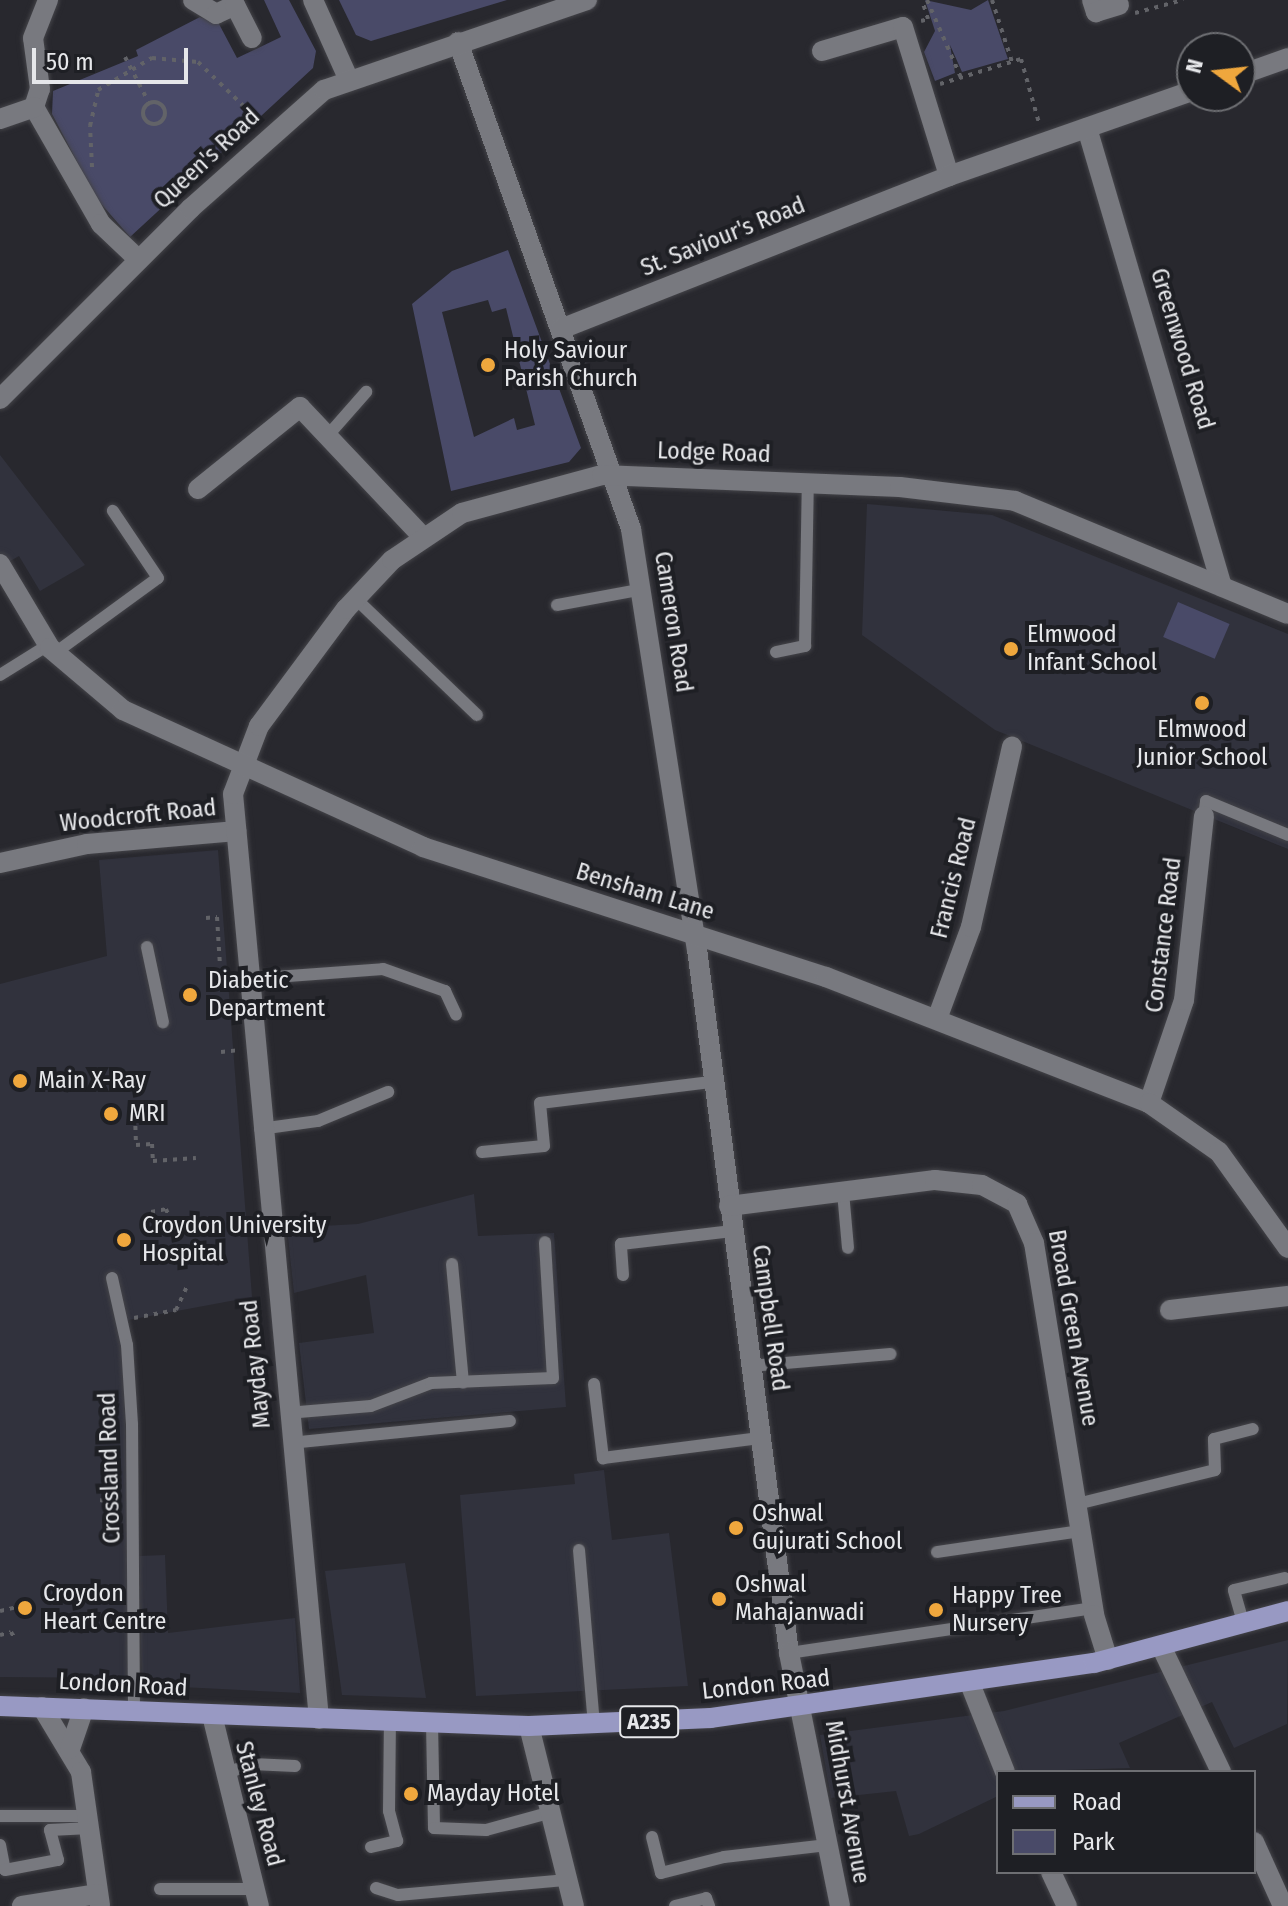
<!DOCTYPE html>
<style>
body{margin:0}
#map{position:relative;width:1288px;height:1906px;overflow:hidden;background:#28282e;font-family:"Fira Sans Condensed",sans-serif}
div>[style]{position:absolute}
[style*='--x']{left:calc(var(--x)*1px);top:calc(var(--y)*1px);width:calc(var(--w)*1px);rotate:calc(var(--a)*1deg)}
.built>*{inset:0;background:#31323d}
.green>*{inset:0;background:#494a68;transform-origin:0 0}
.path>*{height:4px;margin-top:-2px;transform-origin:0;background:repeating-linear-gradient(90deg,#626368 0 4px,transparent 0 10px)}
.path>.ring{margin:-2px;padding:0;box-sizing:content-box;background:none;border:4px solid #626368;border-radius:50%}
.roads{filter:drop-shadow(0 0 2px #444449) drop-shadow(0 0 2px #444449)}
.lane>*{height:12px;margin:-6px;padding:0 6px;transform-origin:6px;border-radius:6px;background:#78797f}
.street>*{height:20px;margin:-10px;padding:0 10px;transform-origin:10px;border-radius:10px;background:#78797f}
.secondary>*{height:20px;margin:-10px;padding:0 10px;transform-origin:10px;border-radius:10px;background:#78797f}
.primary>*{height:20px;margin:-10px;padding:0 10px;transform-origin:10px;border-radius:10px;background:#9899c3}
.dots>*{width:22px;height:22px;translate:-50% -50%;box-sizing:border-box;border:4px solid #1e1f24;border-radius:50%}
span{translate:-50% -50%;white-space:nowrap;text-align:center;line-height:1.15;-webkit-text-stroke:8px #1e1f24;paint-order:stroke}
.shield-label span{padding:2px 6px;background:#1e1f24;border:2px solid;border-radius:6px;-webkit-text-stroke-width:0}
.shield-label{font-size:22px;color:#e6e7ea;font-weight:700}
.street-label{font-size:24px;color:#e6e7ea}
.poi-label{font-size:24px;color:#e6e7ea}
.left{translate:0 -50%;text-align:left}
.legend{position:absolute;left:996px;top:1770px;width:260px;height:104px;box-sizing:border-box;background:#1e1f24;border:2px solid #6e6f73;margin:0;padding:10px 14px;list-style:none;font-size:24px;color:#e6e7ea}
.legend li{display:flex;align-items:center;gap:16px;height:40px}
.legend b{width:40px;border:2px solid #6e6f73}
.north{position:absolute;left:1176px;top:32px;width:80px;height:80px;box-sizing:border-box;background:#1e1f24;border:2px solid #6e6f73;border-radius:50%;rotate:285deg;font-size:22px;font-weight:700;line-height:32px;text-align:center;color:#e6e7ea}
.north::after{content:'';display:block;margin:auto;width:28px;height:36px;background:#efa73d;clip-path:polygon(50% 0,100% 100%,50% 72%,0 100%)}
.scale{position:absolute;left:32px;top:48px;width:156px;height:36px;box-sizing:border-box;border:4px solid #e6e7ea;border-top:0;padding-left:10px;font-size:24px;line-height:28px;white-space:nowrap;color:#e6e7ea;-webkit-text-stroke:6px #1e1f24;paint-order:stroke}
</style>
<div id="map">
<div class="built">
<div style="clip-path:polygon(0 455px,85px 565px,40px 591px,19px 556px,0 567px)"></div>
<div style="clip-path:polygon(867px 504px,992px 515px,1288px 634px,1288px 849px,995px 730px,862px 635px)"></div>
<div style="clip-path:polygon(218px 850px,252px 1297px,123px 1321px,130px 1678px,0 1677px,0 984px,107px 956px,99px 860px)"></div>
<div style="clip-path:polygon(474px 1194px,478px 1236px,554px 1233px,566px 1407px,309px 1429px,299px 1343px,374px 1333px,366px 1275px,294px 1293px,287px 1228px,358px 1224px)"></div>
<div style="clip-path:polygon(604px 1470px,612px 1540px,669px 1533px,688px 1686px,476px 1696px,460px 1495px,575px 1484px,574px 1474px)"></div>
<div style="clip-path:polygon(165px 1555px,168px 1633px,295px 1618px,300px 1693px,142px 1685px,139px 1556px)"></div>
<div style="clip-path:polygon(405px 1563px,426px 1698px,342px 1695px,325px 1571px)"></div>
<div style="clip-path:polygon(1288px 1640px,1287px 1724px,1234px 1748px,1212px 1702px,1119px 1743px,1130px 1768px,998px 1772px,998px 1796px,919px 1834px,909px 1836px,896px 1791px,831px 1798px,820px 1735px,1004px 1711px)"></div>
</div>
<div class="green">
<div style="clip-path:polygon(264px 0,289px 0,316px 51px,313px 68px,130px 237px,96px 198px,52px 114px,53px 91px,138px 56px,136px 50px,200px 17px,219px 24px,237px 58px,281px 37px)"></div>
<div style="clip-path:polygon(339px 0,507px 0,371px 41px,356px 35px)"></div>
<div style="clip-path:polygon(925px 0,971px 10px,988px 0,1008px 59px,962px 72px,950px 45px,955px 73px,935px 81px,924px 52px,935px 31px)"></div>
<div style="clip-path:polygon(evenodd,508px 250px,581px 448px,569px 462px,451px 491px,412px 304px,452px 271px,508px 250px,488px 300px,492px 312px,506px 308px,535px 425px,517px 430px,514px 418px,474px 437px,442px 312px,488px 300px)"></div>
<div style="left:1178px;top:602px;width:56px;height:38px;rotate:23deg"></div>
</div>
<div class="path">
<div style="--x:927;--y:0;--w:85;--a:66.4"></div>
<div style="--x:992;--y:0;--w:65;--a:72.1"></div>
<div style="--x:1135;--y:13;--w:50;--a:-15.2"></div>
<div style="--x:921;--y:21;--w:7;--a:-16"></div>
<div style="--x:928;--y:19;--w:20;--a:-108"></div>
<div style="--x:125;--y:57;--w:52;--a:62.4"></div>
<div style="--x:940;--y:84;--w:85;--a:-17.2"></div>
<div style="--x:1021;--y:59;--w:66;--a:74.3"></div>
<div class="ring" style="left:143px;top:102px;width:18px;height:18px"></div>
<div style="--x:92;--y:167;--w:41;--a:-92.8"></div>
<div style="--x:90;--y:126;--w:37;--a:-77"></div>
<div style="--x:98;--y:90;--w:63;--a:-30.7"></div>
<div style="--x:152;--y:58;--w:46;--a:5"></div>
<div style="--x:198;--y:62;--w:85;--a:44"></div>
<div style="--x:206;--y:918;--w:11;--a:-5"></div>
<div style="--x:217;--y:917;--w:49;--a:86.5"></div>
<div style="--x:221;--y:1052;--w:18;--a:-6"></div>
<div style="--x:135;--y:1116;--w:29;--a:88"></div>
<div style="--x:136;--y:1145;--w:16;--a:-4"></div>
<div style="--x:152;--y:1144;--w:17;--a:87"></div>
<div style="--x:153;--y:1161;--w:43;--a:-4"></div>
<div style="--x:151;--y:1212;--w:15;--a:-11"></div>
<div style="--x:166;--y:1209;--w:17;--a:69"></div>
<div style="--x:134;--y:1318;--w:43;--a:-10.8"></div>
<div style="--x:176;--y:1310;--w:26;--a:-65"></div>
<div style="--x:100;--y:1500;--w:19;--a:12"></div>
<div style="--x:0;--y:1611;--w:17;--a:-13"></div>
<div style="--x:0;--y:1635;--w:11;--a:-15"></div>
<div style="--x:11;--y:1632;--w:9;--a:58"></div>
</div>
<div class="roads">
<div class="lane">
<div style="--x:330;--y:433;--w:55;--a:-48.7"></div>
<div style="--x:355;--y:598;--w:169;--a:43.8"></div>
<div style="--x:557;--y:605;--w:87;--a:-10.5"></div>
<div style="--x:776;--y:652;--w:30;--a:-12"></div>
<div style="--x:805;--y:646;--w:164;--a:-89"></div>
<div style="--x:55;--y:653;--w:127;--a:-36.1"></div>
<div style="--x:158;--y:578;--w:81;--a:-123.9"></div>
<div style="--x:0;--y:675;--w:57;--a:-32"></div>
<div style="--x:1204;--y:816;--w:15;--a:-82"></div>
<div style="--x:1206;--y:801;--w:89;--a:22.5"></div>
<div style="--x:147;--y:947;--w:77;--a:78"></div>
<div style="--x:248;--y:979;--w:135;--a:-4.2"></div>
<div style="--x:383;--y:969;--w:66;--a:19.5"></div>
<div style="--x:445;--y:991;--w:26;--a:65"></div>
<div style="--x:260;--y:1129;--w:59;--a:-7.9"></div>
<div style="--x:318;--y:1121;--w:76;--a:-22.5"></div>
<div style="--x:482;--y:1152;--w:62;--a:-5.5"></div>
<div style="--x:544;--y:1146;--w:43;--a:-95.3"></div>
<div style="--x:540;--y:1103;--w:172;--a:-7"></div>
<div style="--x:843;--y:1192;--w:56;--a:84.9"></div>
<div style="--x:452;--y:1264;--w:119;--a:84.7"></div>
<div style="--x:623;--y:1275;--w:31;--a:-94"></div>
<div style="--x:621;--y:1244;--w:112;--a:-6.7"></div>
<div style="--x:112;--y:1278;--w:69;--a:77.4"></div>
<div style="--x:127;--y:1345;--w:79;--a:86.4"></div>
<div style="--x:132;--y:1424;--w:287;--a:89.6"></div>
<div style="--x:750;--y:1366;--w:141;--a:-4.9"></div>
<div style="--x:594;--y:1384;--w:75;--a:83.1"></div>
<div style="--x:603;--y:1458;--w:158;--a:-7.3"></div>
<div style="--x:287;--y:1413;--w:84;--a:-4.8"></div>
<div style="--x:371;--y:1406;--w:64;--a:-21"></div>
<div style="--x:431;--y:1383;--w:122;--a:-2.3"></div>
<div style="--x:553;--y:1378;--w:136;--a:-93.4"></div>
<div style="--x:290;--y:1443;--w:221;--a:-5.7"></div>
<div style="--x:1077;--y:1504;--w:142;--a:-13.8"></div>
<div style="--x:1215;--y:1470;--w:31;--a:-92"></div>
<div style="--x:1214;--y:1439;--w:40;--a:-14.4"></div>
<div style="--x:579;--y:1550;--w:175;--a:85.1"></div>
<div style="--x:937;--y:1552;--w:146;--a:-8.3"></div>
<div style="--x:1243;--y:1622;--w:33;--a:-106"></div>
<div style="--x:1234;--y:1590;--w:52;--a:-13.2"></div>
<div style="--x:789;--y:1653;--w:307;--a:-8.4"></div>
<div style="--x:432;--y:1723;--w:105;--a:88.9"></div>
<div style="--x:434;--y:1828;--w:52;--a:2.2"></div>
<div style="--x:486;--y:1830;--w:64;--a:-15.3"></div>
<div style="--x:224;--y:1774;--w:30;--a:-20"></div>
<div style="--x:252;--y:1764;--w:43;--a:2.7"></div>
<div style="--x:0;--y:1816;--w:88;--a:0"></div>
<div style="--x:652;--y:1837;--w:37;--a:76"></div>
<div style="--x:661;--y:1873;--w:65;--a:-14.3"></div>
<div style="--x:724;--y:1857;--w:104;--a:-6.6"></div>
<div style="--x:0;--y:1845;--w:25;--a:79"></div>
<div style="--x:5;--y:1870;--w:54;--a:-10.7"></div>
<div style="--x:58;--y:1860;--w:31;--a:-105"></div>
<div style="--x:50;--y:1830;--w:40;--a:-2.9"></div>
<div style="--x:371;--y:1847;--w:27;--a:-13"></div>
<div style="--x:397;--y:1841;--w:31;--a:-105"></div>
<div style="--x:389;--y:1811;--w:90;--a:-89.4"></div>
<div style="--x:376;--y:1888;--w:23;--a:18"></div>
<div style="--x:398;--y:1895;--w:170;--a:-5.1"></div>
<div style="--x:160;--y:1889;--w:94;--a:0"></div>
<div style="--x:675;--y:1906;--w:32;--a:-14"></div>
<div style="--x:706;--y:1898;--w:9;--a:69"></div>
</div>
<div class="street">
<div style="--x:193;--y:0;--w:27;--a:31"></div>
<div style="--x:216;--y:14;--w:21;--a:-25"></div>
<div style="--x:235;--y:5;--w:37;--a:63"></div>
<div style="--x:1092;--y:0;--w:13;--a:72"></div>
<div style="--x:1096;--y:12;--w:24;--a:-17"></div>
<div style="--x:458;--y:42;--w:517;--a:70.44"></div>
<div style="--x:631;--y:529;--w:425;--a:81.1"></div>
<div style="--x:697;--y:949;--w:710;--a:82.55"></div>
<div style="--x:789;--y:1653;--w:258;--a:78.6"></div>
<div style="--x:822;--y:51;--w:84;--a:-16.5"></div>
<div style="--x:903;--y:27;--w:156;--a:72.8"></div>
<div style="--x:1240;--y:75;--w:51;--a:-19.5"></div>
<div style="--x:34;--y:107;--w:135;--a:60.2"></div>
<div style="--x:101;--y:224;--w:52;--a:43.5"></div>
<div style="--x:34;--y:107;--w:19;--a:-72"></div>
<div style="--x:40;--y:89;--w:51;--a:-97.8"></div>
<div style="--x:33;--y:38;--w:41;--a:-68.5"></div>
<div style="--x:0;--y:119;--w:36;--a:-19"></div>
<div style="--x:1087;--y:128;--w:478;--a:73.6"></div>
<div style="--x:561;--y:329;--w:417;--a:-21.5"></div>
<div style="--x:949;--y:176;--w:257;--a:-19.3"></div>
<div style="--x:198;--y:489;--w:131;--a:-38.8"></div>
<div style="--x:300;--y:407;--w:179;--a:46.6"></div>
<div style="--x:0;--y:863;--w:89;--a:-12.3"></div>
<div style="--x:87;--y:844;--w:150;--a:-5"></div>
<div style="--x:937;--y:1019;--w:98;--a:-69.7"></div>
<div style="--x:971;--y:927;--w:185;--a:-77.2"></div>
<div style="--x:1149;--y:1103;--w:109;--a:-71.2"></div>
<div style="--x:1184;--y:1000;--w:185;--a:-83.8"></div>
<div style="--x:729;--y:1206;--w:208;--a:-7.2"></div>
<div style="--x:935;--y:1180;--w:47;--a:6.1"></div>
<div style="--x:982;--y:1185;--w:40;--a:28"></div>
<div style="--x:1017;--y:1204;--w:43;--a:66.4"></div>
<div style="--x:1034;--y:1243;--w:377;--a:80.8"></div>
<div style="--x:1094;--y:1615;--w:47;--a:72.7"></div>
<div style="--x:1170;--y:1310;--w:119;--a:-6.8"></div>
<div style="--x:1161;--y:1646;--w:140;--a:64.5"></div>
<div style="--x:971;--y:1686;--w:92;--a:68.4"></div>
<div style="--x:42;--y:1707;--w:76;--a:59"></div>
<div style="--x:81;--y:1772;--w:135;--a:81.9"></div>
<div style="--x:212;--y:1715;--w:197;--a:76.2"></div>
<div style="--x:319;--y:1719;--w:929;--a:-95.31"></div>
<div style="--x:233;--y:794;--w:73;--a:-69.1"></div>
<div style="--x:259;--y:726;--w:146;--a:-53.4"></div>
<div style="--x:346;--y:609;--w:67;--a:-46.8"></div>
<div style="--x:392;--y:560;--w:84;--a:-33.9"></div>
<div style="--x:462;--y:513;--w:145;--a:-15.2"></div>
<div style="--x:602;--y:475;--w:298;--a:2.3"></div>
<div style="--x:900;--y:487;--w:116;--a:6.9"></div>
<div style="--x:1015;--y:501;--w:295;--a:22.5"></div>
<div style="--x:70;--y:1749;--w:43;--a:-71.1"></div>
<div style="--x:1254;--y:1842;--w:70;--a:65.6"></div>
<div style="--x:1051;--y:1872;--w:38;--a:65"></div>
<div style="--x:22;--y:1906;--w:77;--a:-9"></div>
</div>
<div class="secondary">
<div style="--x:313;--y:0;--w:85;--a:65.8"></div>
<div style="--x:0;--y:399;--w:270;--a:-45"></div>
<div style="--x:191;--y:208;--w:178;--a:-41.6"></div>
<div style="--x:324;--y:90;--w:278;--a:-18.9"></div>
<div style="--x:0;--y:564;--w:98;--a:59.2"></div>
<div style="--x:50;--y:648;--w:96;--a:40.3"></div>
<div style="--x:123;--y:710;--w:330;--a:24.5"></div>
<div style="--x:423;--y:847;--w:423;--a:17.9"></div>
<div style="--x:826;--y:977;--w:347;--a:21.3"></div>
<div style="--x:1149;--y:1103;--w:85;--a:35"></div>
<div style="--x:1219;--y:1152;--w:118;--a:54.3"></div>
<div style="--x:529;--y:1726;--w:186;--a:76"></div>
</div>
<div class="primary">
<div style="--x:0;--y:1706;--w:529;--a:2.17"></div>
<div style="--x:529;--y:1726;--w:182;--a:-2.5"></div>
<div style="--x:711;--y:1718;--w:387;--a:-8.2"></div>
<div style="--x:1094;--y:1663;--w:201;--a:-15"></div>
</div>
</div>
<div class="dots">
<div style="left:488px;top:365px;background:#efa73d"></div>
<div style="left:1011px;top:649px;background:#efa73d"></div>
<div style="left:1202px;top:703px;background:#efa73d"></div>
<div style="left:190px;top:995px;background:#efa73d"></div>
<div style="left:20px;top:1081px;background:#efa73d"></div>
<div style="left:111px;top:1114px;background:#efa73d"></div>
<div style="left:124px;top:1240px;background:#efa73d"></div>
<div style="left:736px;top:1528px;background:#efa73d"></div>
<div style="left:719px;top:1599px;background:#efa73d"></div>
<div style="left:25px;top:1608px;background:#efa73d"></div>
<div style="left:936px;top:1610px;background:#efa73d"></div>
<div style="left:411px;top:1794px;background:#efa73d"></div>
</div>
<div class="shield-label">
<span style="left:649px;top:1722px">A235</span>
</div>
<div class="street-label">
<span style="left:207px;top:159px;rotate:-43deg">Queen's Road</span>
<span style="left:723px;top:237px;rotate:-22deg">St. Saviour's Road</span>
<span style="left:1182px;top:349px;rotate:73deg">Greenwood Road</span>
<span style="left:714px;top:453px;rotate:2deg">Lodge Road</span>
<span style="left:673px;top:622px;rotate:81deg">Cameron Road</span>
<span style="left:138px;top:816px;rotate:-6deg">Woodcroft Road</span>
<span style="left:954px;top:878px;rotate:-76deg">Francis Road</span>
<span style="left:645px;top:892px;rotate:17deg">Bensham Lane</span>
<span style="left:1164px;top:935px;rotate:-83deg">Constance Road</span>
<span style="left:770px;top:1318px;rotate:82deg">Campbell Road</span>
<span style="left:1073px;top:1328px;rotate:80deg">Broad Green Avenue</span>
<span style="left:256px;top:1364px;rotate:-96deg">Mayday Road</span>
<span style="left:110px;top:1468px;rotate:-92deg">Crossland Road</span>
<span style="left:123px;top:1685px;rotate:3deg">London Road</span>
<span style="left:766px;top:1685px;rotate:-6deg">London Road</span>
<span style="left:847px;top:1802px;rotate:80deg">Midhurst Avenue</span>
<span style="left:259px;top:1804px;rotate:75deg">Stanley Road</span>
</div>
<div class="poi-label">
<span class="left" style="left:504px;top:365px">Holy Saviour<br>Parish Church</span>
<span class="left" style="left:1027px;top:649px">Elmwood<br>Infant School</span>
<span style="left:1202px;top:744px">Elmwood<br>Junior School</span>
<span class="left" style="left:208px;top:995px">Diabetic<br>Department</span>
<span class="left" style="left:38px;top:1081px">Main X-Ray</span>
<span class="left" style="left:129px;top:1114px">MRI</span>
<span class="left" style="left:142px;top:1240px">Croydon University<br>Hospital</span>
<span class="left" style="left:752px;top:1528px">Oshwal<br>Gujurati School</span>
<span class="left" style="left:735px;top:1599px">Oshwal<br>Mahajanwadi</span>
<span class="left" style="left:43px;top:1608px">Croydon<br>Heart Centre</span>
<span class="left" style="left:952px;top:1610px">Happy Tree<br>Nursery</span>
<span class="left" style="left:427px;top:1794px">Mayday Hotel</span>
</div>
<ul class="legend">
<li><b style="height:10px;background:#9899c3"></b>Road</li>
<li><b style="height:22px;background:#494a68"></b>Park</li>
</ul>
<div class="north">N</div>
<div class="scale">50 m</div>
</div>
